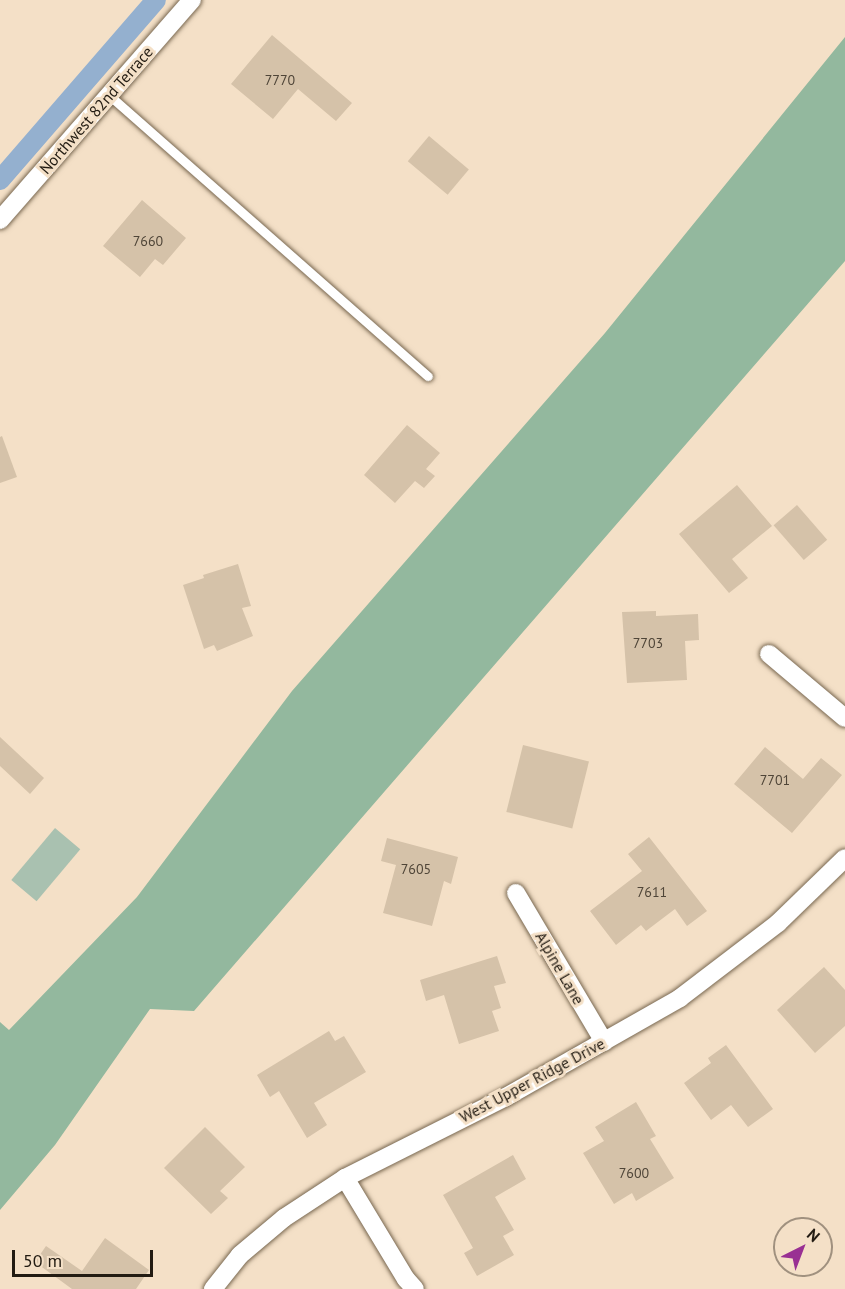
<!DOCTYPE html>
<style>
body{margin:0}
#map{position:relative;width:845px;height:1289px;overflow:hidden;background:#f4e0c7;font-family:"PT Sans",sans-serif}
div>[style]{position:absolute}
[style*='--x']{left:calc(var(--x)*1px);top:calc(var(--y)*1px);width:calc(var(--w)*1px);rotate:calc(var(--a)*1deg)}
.green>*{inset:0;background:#a9c1b0;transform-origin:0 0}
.forest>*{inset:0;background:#93b89e}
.canal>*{height:20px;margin:-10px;padding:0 10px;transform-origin:10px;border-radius:10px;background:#94b0cf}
.building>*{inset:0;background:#d5c2a9;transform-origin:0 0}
.roads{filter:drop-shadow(0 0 2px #786750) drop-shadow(0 0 2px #786750)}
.service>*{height:9px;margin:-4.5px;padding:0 4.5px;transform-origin:4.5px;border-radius:4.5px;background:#fff}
.minor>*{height:18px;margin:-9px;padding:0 9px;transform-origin:9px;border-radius:9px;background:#fff}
span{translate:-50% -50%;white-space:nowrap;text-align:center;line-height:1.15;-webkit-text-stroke:6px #f4e0c7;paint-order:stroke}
.number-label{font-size:14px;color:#4f4538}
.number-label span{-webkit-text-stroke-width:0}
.street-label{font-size:16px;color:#221b12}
.north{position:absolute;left:773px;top:1217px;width:60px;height:60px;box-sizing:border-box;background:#f4e0c7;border:2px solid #a0917f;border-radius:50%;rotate:42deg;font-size:16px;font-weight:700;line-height:24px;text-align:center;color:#221b12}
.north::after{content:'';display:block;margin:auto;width:21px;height:27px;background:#993093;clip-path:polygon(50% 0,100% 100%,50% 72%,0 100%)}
.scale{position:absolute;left:12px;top:1250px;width:141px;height:27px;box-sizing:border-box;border:3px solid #221b12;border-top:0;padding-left:8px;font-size:18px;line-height:21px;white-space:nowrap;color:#221b12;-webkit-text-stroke:4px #f4e0c7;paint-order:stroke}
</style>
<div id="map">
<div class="green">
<div style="left:55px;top:828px;width:33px;height:68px;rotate:40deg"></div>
</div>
<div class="forest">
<div style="clip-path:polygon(845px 37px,845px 261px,194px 1011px,150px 1009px,55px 1145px,0 1210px,0 1022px,9px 1030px,137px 897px,292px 691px,605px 333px)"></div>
</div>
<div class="canal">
<div style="--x:0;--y:180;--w:238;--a:-49.1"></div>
</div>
<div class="building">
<div style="clip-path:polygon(272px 35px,352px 103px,336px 121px,298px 89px,273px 119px,231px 84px)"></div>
<div style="left:429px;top:136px;width:52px;height:33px;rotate:40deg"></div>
<div style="clip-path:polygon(142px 200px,186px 238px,163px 265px,155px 259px,140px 277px,103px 246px)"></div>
<div style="clip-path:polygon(407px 425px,440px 453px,426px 469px,435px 476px,424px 488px,415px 481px,395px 503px,364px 475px)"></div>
<div style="clip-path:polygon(2px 436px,17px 477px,0 483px,0 437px)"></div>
<div style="clip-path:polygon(737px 485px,772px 526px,732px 559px,748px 578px,729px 593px,679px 534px)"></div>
<div style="left:797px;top:505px;width:46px;height:31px;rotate:49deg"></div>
<div style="clip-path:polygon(238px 564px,251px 606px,242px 608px,253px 636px,217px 651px,214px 645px,204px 649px,183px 585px,204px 578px,203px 575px)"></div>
<div style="clip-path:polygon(656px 611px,656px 616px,698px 614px,699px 640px,685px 641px,687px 680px,627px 683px,622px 612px)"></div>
<div style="clip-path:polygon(0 737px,44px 778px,30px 794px,0 766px)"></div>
<div style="left:523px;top:745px;width:68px;height:69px;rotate:14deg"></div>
<div style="clip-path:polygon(765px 747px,803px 779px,821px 758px,842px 775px,792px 833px,734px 784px)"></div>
<div style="clip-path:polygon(649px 837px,707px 911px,687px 926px,675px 909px,646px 931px,641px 925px,616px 945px,590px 911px,642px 871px,628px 854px)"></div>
<div style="clip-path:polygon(387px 838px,458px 857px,451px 884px,444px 881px,432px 926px,383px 913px,396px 865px,381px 861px)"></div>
<div style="clip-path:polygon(497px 956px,506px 983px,494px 986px,501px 1008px,492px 1011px,499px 1031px,459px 1044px,444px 995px,426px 1001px,420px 980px)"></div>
<div style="clip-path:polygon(824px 967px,845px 990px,845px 1026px,815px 1053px,777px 1010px)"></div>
<div style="clip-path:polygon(329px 1031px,335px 1041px,344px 1036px,366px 1072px,314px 1103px,327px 1125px,307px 1138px,279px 1091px,270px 1097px,257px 1075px)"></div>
<div style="clip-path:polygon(726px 1045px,773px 1109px,748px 1127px,731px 1105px,711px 1120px,684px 1083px,711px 1063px,708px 1058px)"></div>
<div style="clip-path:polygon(636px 1102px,656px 1136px,650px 1139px,674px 1178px,636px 1201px,632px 1193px,614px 1204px,583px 1153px,604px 1141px,595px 1127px)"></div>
<div style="clip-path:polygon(205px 1127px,245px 1167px,220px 1191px,228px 1198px,211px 1214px,164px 1168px)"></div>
<div style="clip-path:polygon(513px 1155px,526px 1179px,495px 1197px,514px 1230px,503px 1236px,514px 1255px,477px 1276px,464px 1253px,473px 1248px,443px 1195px)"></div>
<div style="clip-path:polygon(105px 1238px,149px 1270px,136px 1289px,72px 1289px,35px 1262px,46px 1246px,82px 1271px)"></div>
</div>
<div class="roads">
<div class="service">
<div style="--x:109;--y:95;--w:425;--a:41.4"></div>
</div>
<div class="minor">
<div style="--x:0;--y:220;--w:292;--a:-48.9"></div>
<div style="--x:769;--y:654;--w:99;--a:40.1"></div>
<div style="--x:516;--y:893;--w:173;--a:59.4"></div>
<div style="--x:345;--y:1178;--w:118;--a:58.9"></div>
<div style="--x:406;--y:1279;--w:13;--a:48"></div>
<div style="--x:213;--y:1289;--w:43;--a:-51.5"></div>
<div style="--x:240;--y:1255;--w:57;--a:-40.1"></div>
<div style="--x:284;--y:1218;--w:73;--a:-33.3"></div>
<div style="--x:345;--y:1178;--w:180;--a:-26.7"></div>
<div style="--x:506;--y:1097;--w:200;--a:-29.6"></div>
<div style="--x:680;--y:998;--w:123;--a:-37.4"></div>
<div style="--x:778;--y:923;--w:93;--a:-44.1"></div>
</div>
</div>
<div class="number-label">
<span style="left:280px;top:80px">7770</span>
<span style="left:148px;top:241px">7660</span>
<span style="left:648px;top:643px">7703</span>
<span style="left:775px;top:780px">7701</span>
<span style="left:416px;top:869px">7605</span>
<span style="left:652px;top:892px">7611</span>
<span style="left:634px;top:1173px">7600</span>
</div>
<div class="street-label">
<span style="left:96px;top:110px;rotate:-49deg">Northwest 82nd Terrace</span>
<span style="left:560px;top:968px;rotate:60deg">Alpine Lane</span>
<span style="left:532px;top:1080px;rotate:-28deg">West Upper Ridge Drive</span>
</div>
<div class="north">N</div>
<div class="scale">50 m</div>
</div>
